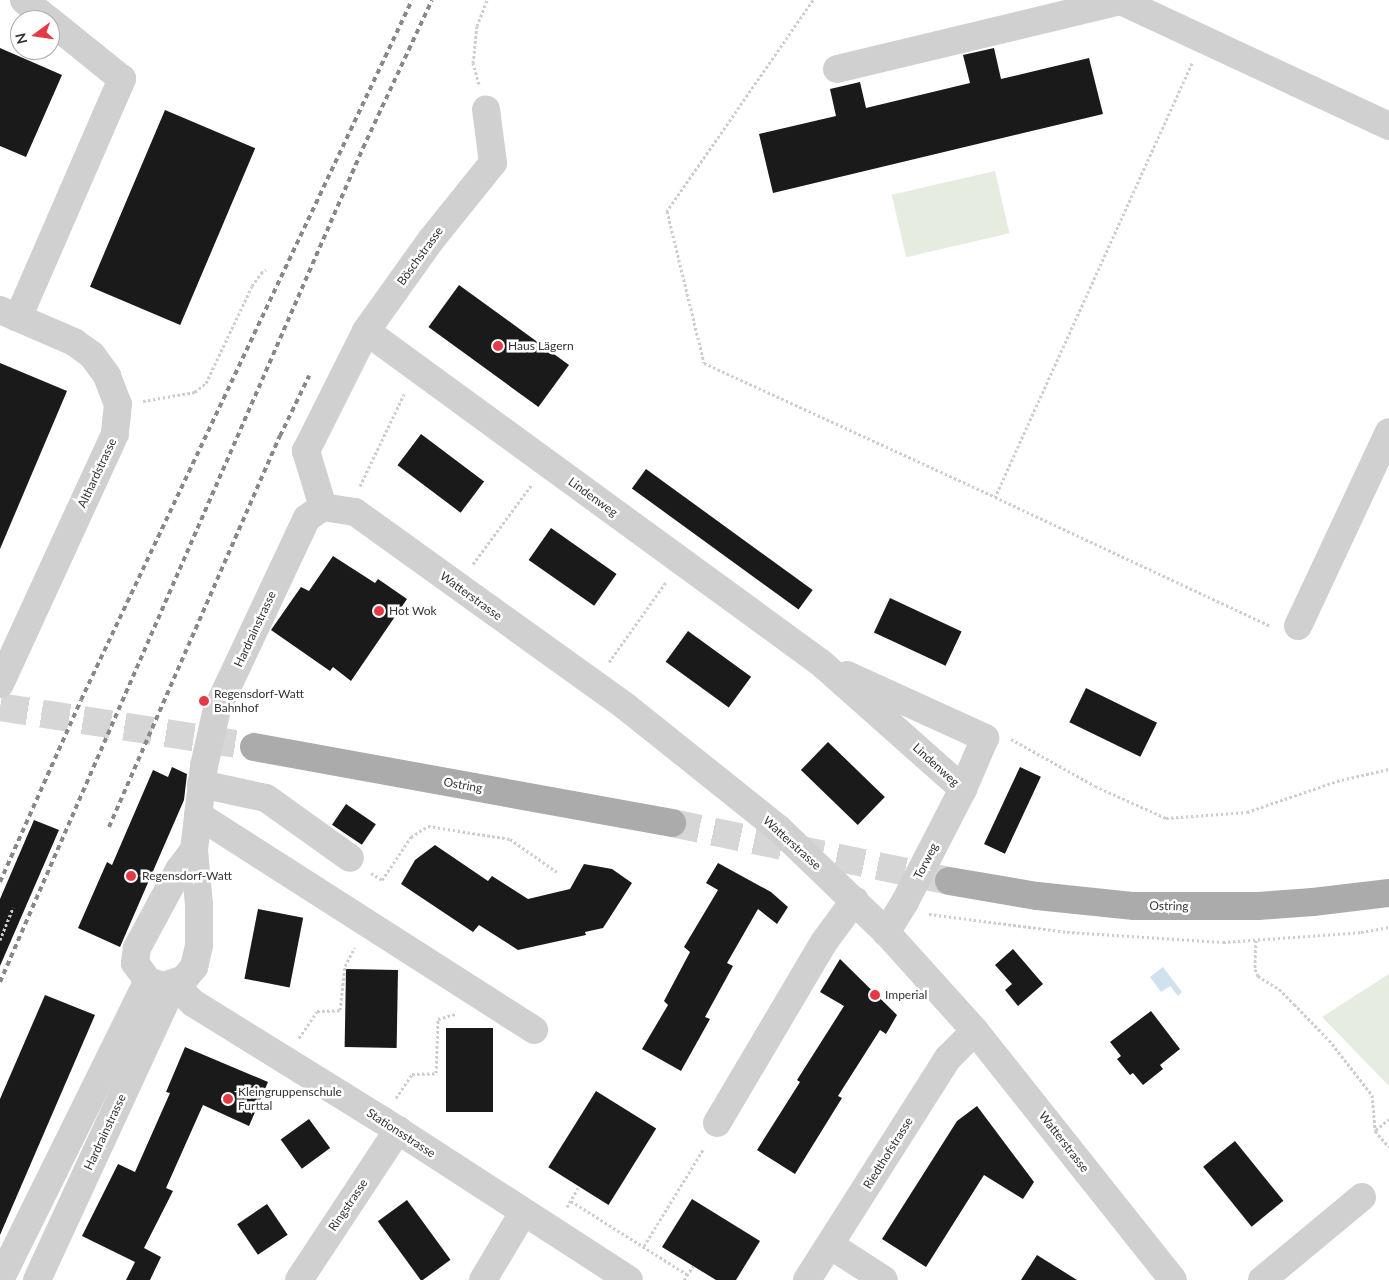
<!DOCTYPE html>
<meta charset="utf-8">
<style>
body{margin:0}
#map{position:relative;width:1389px;height:1280px;overflow:hidden;background:#fff;font-family:Lato,sans-serif}
div>[style]{position:absolute}
[style*='--x']{left:calc(var(--x)*1px);top:calc(var(--y)*1px);width:calc(var(--w)*1px);rotate:calc(var(--a)*1deg)}
.green>*{inset:0;background:#e6ecdf;transform-origin:0 0}
.water>*{inset:0;background:#cfe2ee}
.building>*{inset:0;background:#1a1a1a;transform-origin:0 0}
.major-tunnel>*{height:28px;margin-top:-14px;transform-origin:0;background:repeating-linear-gradient(90deg,#d6d6d6 0 28px,transparent 0 42px)}
.path>*{height:3px;margin-top:-1.5px;transform-origin:0;background:repeating-linear-gradient(90deg,#cdcdcd 0 2.5px,transparent 0 5px)}
.minor>*{height:28px;margin:-14px;padding:0 14px;transform-origin:14px;border-radius:14px;background:#d0d0d0}
.major>*{height:28px;margin:-14px;padding:0 14px;transform-origin:14px;border-radius:14px;background:#ababab}
.rail>*{height:4px;margin-top:-2px;transform-origin:0;background:repeating-linear-gradient(90deg,#888 0 5px,transparent 0 9px)}
.dots>*{width:14px;height:14px;translate:-50% -50%;box-sizing:border-box;border:2px solid #fff;border-radius:50%}
span{translate:-50% -50%;white-space:nowrap;text-align:center;line-height:1.15;-webkit-text-stroke:5px #fff;paint-order:stroke}
.street-label{font-size:12px;color:#333}
.poi-label{font-size:12px;color:#333}
.left{translate:0 -50%;text-align:left}
.north{position:absolute;left:10px;top:10px;width:50px;height:50px;box-sizing:border-box;background:#fff;border:1px solid #adadad;border-radius:50%;rotate:256deg;font-size:14px;font-weight:700;line-height:20px;text-align:center;color:#333}
.north::after{content:'';display:block;margin:auto;width:18px;height:22px;background:#e63946;clip-path:polygon(50% 0,100% 100%,50% 72%,0 100%)}
</style>
<div id="map">
<div class="green">
<div style="left:995px;top:171px;width:64px;height:106px;rotate:77deg"></div>
<div style="clip-path:polygon(1389px 974px,1389px 1086px,1322px 1017px)"></div>
</div>
<div class="water">
<div style="clip-path:polygon(1163px 967px,1182px 992px,1178px 996px,1170px 986px,1161px 992px,1150px 977px)"></div>
</div>
<div class="building">
<div style="clip-path:polygon(0 48px,62px 75px,26px 157px,0 146px)"></div>
<div style="clip-path:polygon(994px 48px,1001px 79px,1089px 58px,1103px 114px,773px 193px,759px 134px,836px 116px,830px 89px,860px 82px,866px 108px,970px 83px,963px 55px)"></div>
<div style="left:165px;top:110px;width:98px;height:192px;rotate:23deg"></div>
<div style="left:459px;top:285px;width:136px;height:52px;rotate:36deg"></div>
<div style="clip-path:polygon(0 363px,67px 391px,0 549px)"></div>
<div style="left:421px;top:434px;width:79px;height:39px;rotate:37deg"></div>
<div style="left:646px;top:469px;width:206px;height:24px;rotate:36deg"></div>
<div style="left:551px;top:528px;width:80px;height:39px;rotate:35deg"></div>
<div style="clip-path:polygon(333px 556px,375px 583px,378px 579px,407px 599px,351px 681px,333px 667px,330px 671px,271px 630px,301px 587px,309px 591px)"></div>
<div style="left:890px;top:598px;width:79px;height:38px;rotate:25deg"></div>
<div style="left:688px;top:631px;width:78px;height:38px;rotate:36deg"></div>
<div style="left:1086px;top:688px;width:79px;height:38px;rotate:26deg"></div>
<div style="left:828px;top:742px;width:79px;height:39px;rotate:44deg"></div>
<div style="clip-path:polygon(172px 767px,187px 774px,184px 800px,120px 947px,78px 928px,107px 862px,112px 865px,153px 770px,168px 777px)"></div>
<div style="left:1020px;top:767px;width:23px;height:85px;rotate:25deg"></div>
<div style="left:346px;top:804px;width:36px;height:25px;rotate:34deg"></div>
<div style="clip-path:polygon(34px 820px,59px 830px,0 966px,0 899px)"></div>
<div style="clip-path:polygon(435px 845px,488px 881px,492px 876px,528px 899px,570px 889px,584px 864px,612px 869px,632px 883px,603px 928px,585px 932px,586px 935px,518px 950px,479px 925px,473px 932px,401px 884px,415px 860px)"></div>
<div style="clip-path:polygon(718px 863px,771px 892px,788px 907px,777px 924px,758px 909px,727px 963px,733px 966px,705px 1017px,710px 1019px,681px 1071px,642px 1049px,668px 1005px,664px 1001px,690px 952px,684px 947px,718px 890px,706px 883px)"></div>
<div style="left:258px;top:909px;width:46px;height:71px;rotate:11deg"></div>
<div style="clip-path:polygon(1013px 949px,1043px 984px,1018px 1006px,1005px 990px,1012px 984px,995px 965px)"></div>
<div style="clip-path:polygon(840px 959px,897px 1015px,886px 1034px,880px 1030px,838px 1096px,842px 1098px,795px 1174px,757px 1150px,800px 1082px,797px 1080px,844px 1006px,820px 992px)"></div>
<div style="left:346px;top:969px;width:52px;height:78px;rotate:1deg"></div>
<div style="clip-path:polygon(45px 995px,95px 1015px,0 1235px,0 1099px)"></div>
<div style="clip-path:polygon(1151px 1011px,1180px 1049px,1160px 1065px,1163px 1069px,1143px 1085px,1133px 1073px,1130px 1075px,1117px 1059px,1121px 1056px,1110px 1042px)"></div>
<div style="left:446px;top:1028px;width:47px;height:84px"></div>
<div style="clip-path:polygon(185px 1047px,268px 1082px,249px 1126px,203px 1105px,166px 1188px,173px 1191px,144px 1248px,161px 1257px,150px 1280px,126px 1280px,135px 1262px,82px 1236px,118px 1164px,135px 1172px,170px 1093px,166px 1092px)"></div>
<div style="left:596px;top:1091px;width:71px;height:90px;rotate:32deg"></div>
<div style="clip-path:polygon(977px 1106px,1034px 1182px,1023px 1199px,984px 1175px,926px 1267px,882px 1239px,957px 1121px)"></div>
<div style="left:309px;top:1119px;width:36px;height:35px;rotate:54deg"></div>
<div style="left:1235px;top:1141px;width:77px;height:41px;rotate:51deg"></div>
<div style="clip-path:polygon(692px 1199px,760px 1241px,736px 1280px,716px 1280px,662px 1247px)"></div>
<div style="left:407px;top:1200px;width:74px;height:36px;rotate:54deg"></div>
<div style="left:267px;top:1204px;width:37px;height:36px;rotate:56deg"></div>
<div style="clip-path:polygon(1037px 1255px,1077px 1280px,1021px 1280px)"></div>
</div>
<div class="major-tunnel">
<div style="--x:0;--y:707;--w:257;--a:8.9"></div>
<div style="--x:672;--y:823;--w:283;--a:11.8"></div>
</div>
<div class="path">
<div style="--x:813;--y:0;--w:257;--a:124.7"></div>
<div style="--x:667;--y:211;--w:156;--a:76.3"></div>
<div style="--x:704;--y:363;--w:320;--a:24.7"></div>
<div style="--x:1192;--y:63;--w:477;--a:114.4"></div>
<div style="--x:995;--y:497;--w:304;--a:25.1"></div>
<div style="--x:479;--y:84;--w:22;--a:-106"></div>
<div style="--x:473;--y:63;--w:37;--a:-84"></div>
<div style="--x:477;--y:26;--w:28;--a:-69"></div>
<div style="--x:143;--y:401;--w:53;--a:-9.8"></div>
<div style="--x:195;--y:392;--w:14;--a:-39"></div>
<div style="--x:206;--y:383;--w:107;--a:-64.6"></div>
<div style="--x:252;--y:286;--w:16;--a:-55"></div>
<div style="--x:261;--y:273;--w:6;--a:-31"></div>
<div style="--x:360;--y:486;--w:102;--a:-64.4"></div>
<div style="--x:473;--y:564;--w:99;--a:-53.6"></div>
<div style="--x:609;--y:662;--w:98;--a:-54.5"></div>
<div style="--x:1011;--y:739;--w:96;--a:29.2"></div>
<div style="--x:1095;--y:786;--w:78;--a:24.3"></div>
<div style="--x:1166;--y:818;--w:81;--a:-4.2"></div>
<div style="--x:1247;--y:812;--w:95;--a:-19"></div>
<div style="--x:1337;--y:781;--w:53;--a:-13"></div>
<div style="--x:371;--y:873;--w:13;--a:32"></div>
<div style="--x:382;--y:880;--w:52;--a:-56"></div>
<div style="--x:411;--y:837;--w:20;--a:-33"></div>
<div style="--x:428;--y:826;--w:83;--a:9"></div>
<div style="--x:510;--y:839;--w:57;--a:35.1"></div>
<div style="--x:929;--y:914;--w:139;--a:7.4"></div>
<div style="--x:1067;--y:932;--w:156;--a:3.7"></div>
<div style="--x:1223;--y:942;--w:138;--a:-4.1"></div>
<div style="--x:1361;--y:932;--w:28;--a:-10"></div>
<div style="--x:0;--y:940;--w:35;--a:-68"></div>
<div style="--x:1256;--y:940;--w:29;--a:92"></div>
<div style="--x:1255;--y:969;--w:8;--a:67"></div>
<div style="--x:1258;--y:976;--w:25;--a:32"></div>
<div style="--x:1279;--y:989;--w:21;--a:45"></div>
<div style="--x:1294;--y:1004;--w:50;--a:45.8"></div>
<div style="--x:1329;--y:1040;--w:70;--a:52"></div>
<div style="--x:1372;--y:1095;--w:36;--a:85"></div>
<div style="--x:1375;--y:1131;--w:21;--a:49"></div>
<div style="--x:299;--y:1038;--w:32;--a:-56"></div>
<div style="--x:317;--y:1011;--w:23;--a:-2"></div>
<div style="--x:340;--y:1010;--w:44;--a:-83.5"></div>
<div style="--x:345;--y:966;--w:21;--a:-62"></div>
<div style="--x:396;--y:1098;--w:29;--a:-56"></div>
<div style="--x:412;--y:1074;--w:24;--a:-2"></div>
<div style="--x:436;--y:1073;--w:54;--a:-87.9"></div>
<div style="--x:438;--y:1019;--w:19;--a:-16"></div>
<div style="--x:1376;--y:1130;--w:17;--a:-40"></div>
<div style="--x:571;--y:1201;--w:138;--a:32.3"></div>
<div style="--x:567;--y:1207;--w:22;--a:-60"></div>
<div style="--x:644;--y:1246;--w:115;--a:-58.5"></div>
<div style="--x:684;--y:1280;--w:17;--a:-57"></div>
</div>
<div class="minor">
<div style="--x:24;--y:0;--w:32;--a:39"></div>
<div style="--x:837;--y:69;--w:292;--a:-13.5"></div>
<div style="--x:1121;--y:1;--w:296;--a:25"></div>
<div style="--x:0;--y:310;--w:81;--a:23.4"></div>
<div style="--x:74;--y:342;--w:22;--a:36"></div>
<div style="--x:92;--y:355;--w:26;--a:54"></div>
<div style="--x:107;--y:376;--w:30;--a:69"></div>
<div style="--x:118;--y:404;--w:30;--a:96"></div>
<div style="--x:115;--y:434;--w:275;--a:114.7"></div>
<div style="--x:18;--y:318;--w:261;--a:-66.5"></div>
<div style="--x:122;--y:79;--w:92;--a:-141.1"></div>
<div style="--x:366;--y:331;--w:563;--a:36.12"></div>
<div style="--x:821;--y:663;--w:190;--a:41.6"></div>
<div style="--x:323;--y:507;--w:32;--a:9"></div>
<div style="--x:355;--y:512;--w:332;--a:35.7"></div>
<div style="--x:625;--y:706;--w:197;--a:38.6"></div>
<div style="--x:779;--y:829;--w:149;--a:43.9"></div>
<div style="--x:886;--y:932;--w:133;--a:48"></div>
<div style="--x:975;--y:1031;--w:318;--a:51.5"></div>
<div style="--x:323;--y:507;--w:59;--a:-106.9"></div>
<div style="--x:306;--y:451;--w:134;--a:-63.4"></div>
<div style="--x:366;--y:331;--w:112;--a:-54.5"></div>
<div style="--x:431;--y:240;--w:99;--a:-51.2"></div>
<div style="--x:493;--y:163;--w:54;--a:-97.4"></div>
<div style="--x:1298;--y:626;--w:214;--a:-64.9"></div>
<div style="--x:847;--y:675;--w:152;--a:24.5"></div>
<div style="--x:985;--y:738;--w:56;--a:113.3"></div>
<div style="--x:963;--y:789;--w:127;--a:117.2"></div>
<div style="--x:905;--y:902;--w:36;--a:122"></div>
<div style="--x:201;--y:784;--w:66;--a:12.2"></div>
<div style="--x:266;--y:798;--w:103;--a:35.5"></div>
<div style="--x:198;--y:815;--w:399;--a:32.6"></div>
<div style="--x:194;--y:850;--w:25;--a:127"></div>
<div style="--x:179;--y:870;--w:89;--a:118.3"></div>
<div style="--x:137;--y:948;--w:15;--a:98"></div>
<div style="--x:135;--y:963;--w:22;--a:54"></div>
<div style="--x:148;--y:981;--w:16;--a:18"></div>
<div style="--x:163;--y:986;--w:22;--a:-18"></div>
<div style="--x:184;--y:979;--w:16;--a:-50"></div>
<div style="--x:194;--y:967;--w:23;--a:-77"></div>
<div style="--x:199;--y:945;--w:40;--a:-90"></div>
<div style="--x:199;--y:905;--w:55;--a:-95.2"></div>
<div style="--x:194;--y:850;--w:85;--a:-83.2"></div>
<div style="--x:204;--y:766;--w:58;--a:-77.2"></div>
<div style="--x:217;--y:709;--w:211;--a:-64.8"></div>
<div style="--x:307;--y:518;--w:19;--a:-35"></div>
<div style="--x:174;--y:984;--w:27;--a:45"></div>
<div style="--x:193;--y:1003;--w:222;--a:31.8"></div>
<div style="--x:382;--y:1120;--w:294;--a:32.9"></div>
<div style="--x:717;--y:1123;--w:210;--a:-59.4"></div>
<div style="--x:824;--y:942;--w:52;--a:-53.6"></div>
<div style="--x:830;--y:1245;--w:64;--a:32.9"></div>
<div style="--x:0;--y:1280;--w:334;--a:-63.7"></div>
<div style="--x:37;--y:1280;--w:326;--a:-65.2"></div>
<div style="--x:299;--y:1280;--w:180;--a:-56.6"></div>
<div style="--x:483;--y:1280;--w:78;--a:-59.2"></div>
<div style="--x:807;--y:1280;--w:263;--a:-57.6"></div>
<div style="--x:948;--y:1058;--w:38;--a:-45"></div>
<div style="--x:1262;--y:1280;--w:130;--a:-39.7"></div>
</div>
<div class="major">
<div style="--x:254;--y:747;--w:425;--a:10.3"></div>
<div style="--x:949;--y:881;--w:89;--a:9.7"></div>
<div style="--x:1037;--y:896;--w:98;--a:5.9"></div>
<div style="--x:1134;--y:906;--w:124;--a:0"></div>
<div style="--x:1258;--y:906;--w:55;--a:-4.2"></div>
<div style="--x:1313;--y:902;--w:77;--a:-6.8"></div>
</div>
<div class="rail">
<div style="--x:109;--y:827;--w:427;--a:-66.4"></div>
<div style="--x:280;--y:436;--w:67;--a:-64.2"></div>
<div style="--x:0;--y:882;--w:199;--a:-66"></div>
<div style="--x:81;--y:700;--w:774;--a:-64.69"></div>
<div style="--x:0;--y:982;--w:910;--a:-66.48"></div>
<div style="--x:363;--y:148;--w:163;--a:-65"></div>
</div>
<div class="dots">
<div style="left:498px;top:346px;background:#e63946"></div>
<div style="left:379px;top:611px;background:#e63946"></div>
<div style="left:204px;top:701px;background:#e63946"></div>
<div style="left:131px;top:876px;background:#e63946"></div>
<div style="left:875px;top:995px;background:#e63946"></div>
<div style="left:228px;top:1099px;background:#e63946"></div>
</div>
<div class="street-label">
<span style="left:420px;top:256px;rotate:-54deg">Böschstrasse</span>
<span style="left:97px;top:473px;rotate:-65deg">Althardstrasse</span>
<span style="left:593px;top:497px;rotate:36deg">Lindenweg</span>
<span style="left:471px;top:596px;rotate:36deg">Watterstrasse</span>
<span style="left:255px;top:629px;rotate:-65deg">Hardrainstrasse</span>
<span style="left:936px;top:765px;rotate:42deg">Lindenweg</span>
<span style="left:463px;top:785px;rotate:10deg">Ostring</span>
<span style="left:792px;top:843px;rotate:42deg">Watterstrasse</span>
<span style="left:926px;top:861px;rotate:-63deg">Torweg</span>
<span style="left:1169px;top:906px;rotate:1deg">Ostring</span>
<span style="left:105px;top:1132px;rotate:-65deg">Hardrainstrasse</span>
<span style="left:401px;top:1133px;rotate:33deg">Stationsstrasse</span>
<span style="left:1064px;top:1142px;rotate:52deg">Watterstrasse</span>
<span style="left:888px;top:1153px;rotate:-58deg">Riedthofstrasse</span>
<span style="left:348px;top:1205px;rotate:-56deg">Ringstrasse</span>
</div>
<div class="poi-label">
<span class="left" style="left:508px;top:346px">Haus Lägern</span>
<span class="left" style="left:389px;top:611px">Hot Wok</span>
<span class="left" style="left:214px;top:701px">Regensdorf-Watt<br>Bahnhof</span>
<span class="left" style="left:142px;top:876px">Regensdorf-Watt</span>
<span class="left" style="left:885px;top:995px">Imperial</span>
<span class="left" style="left:238px;top:1099px">Kleingruppenschule<br>Furttal</span>
</div>
<div class="north">N</div>
</div>
